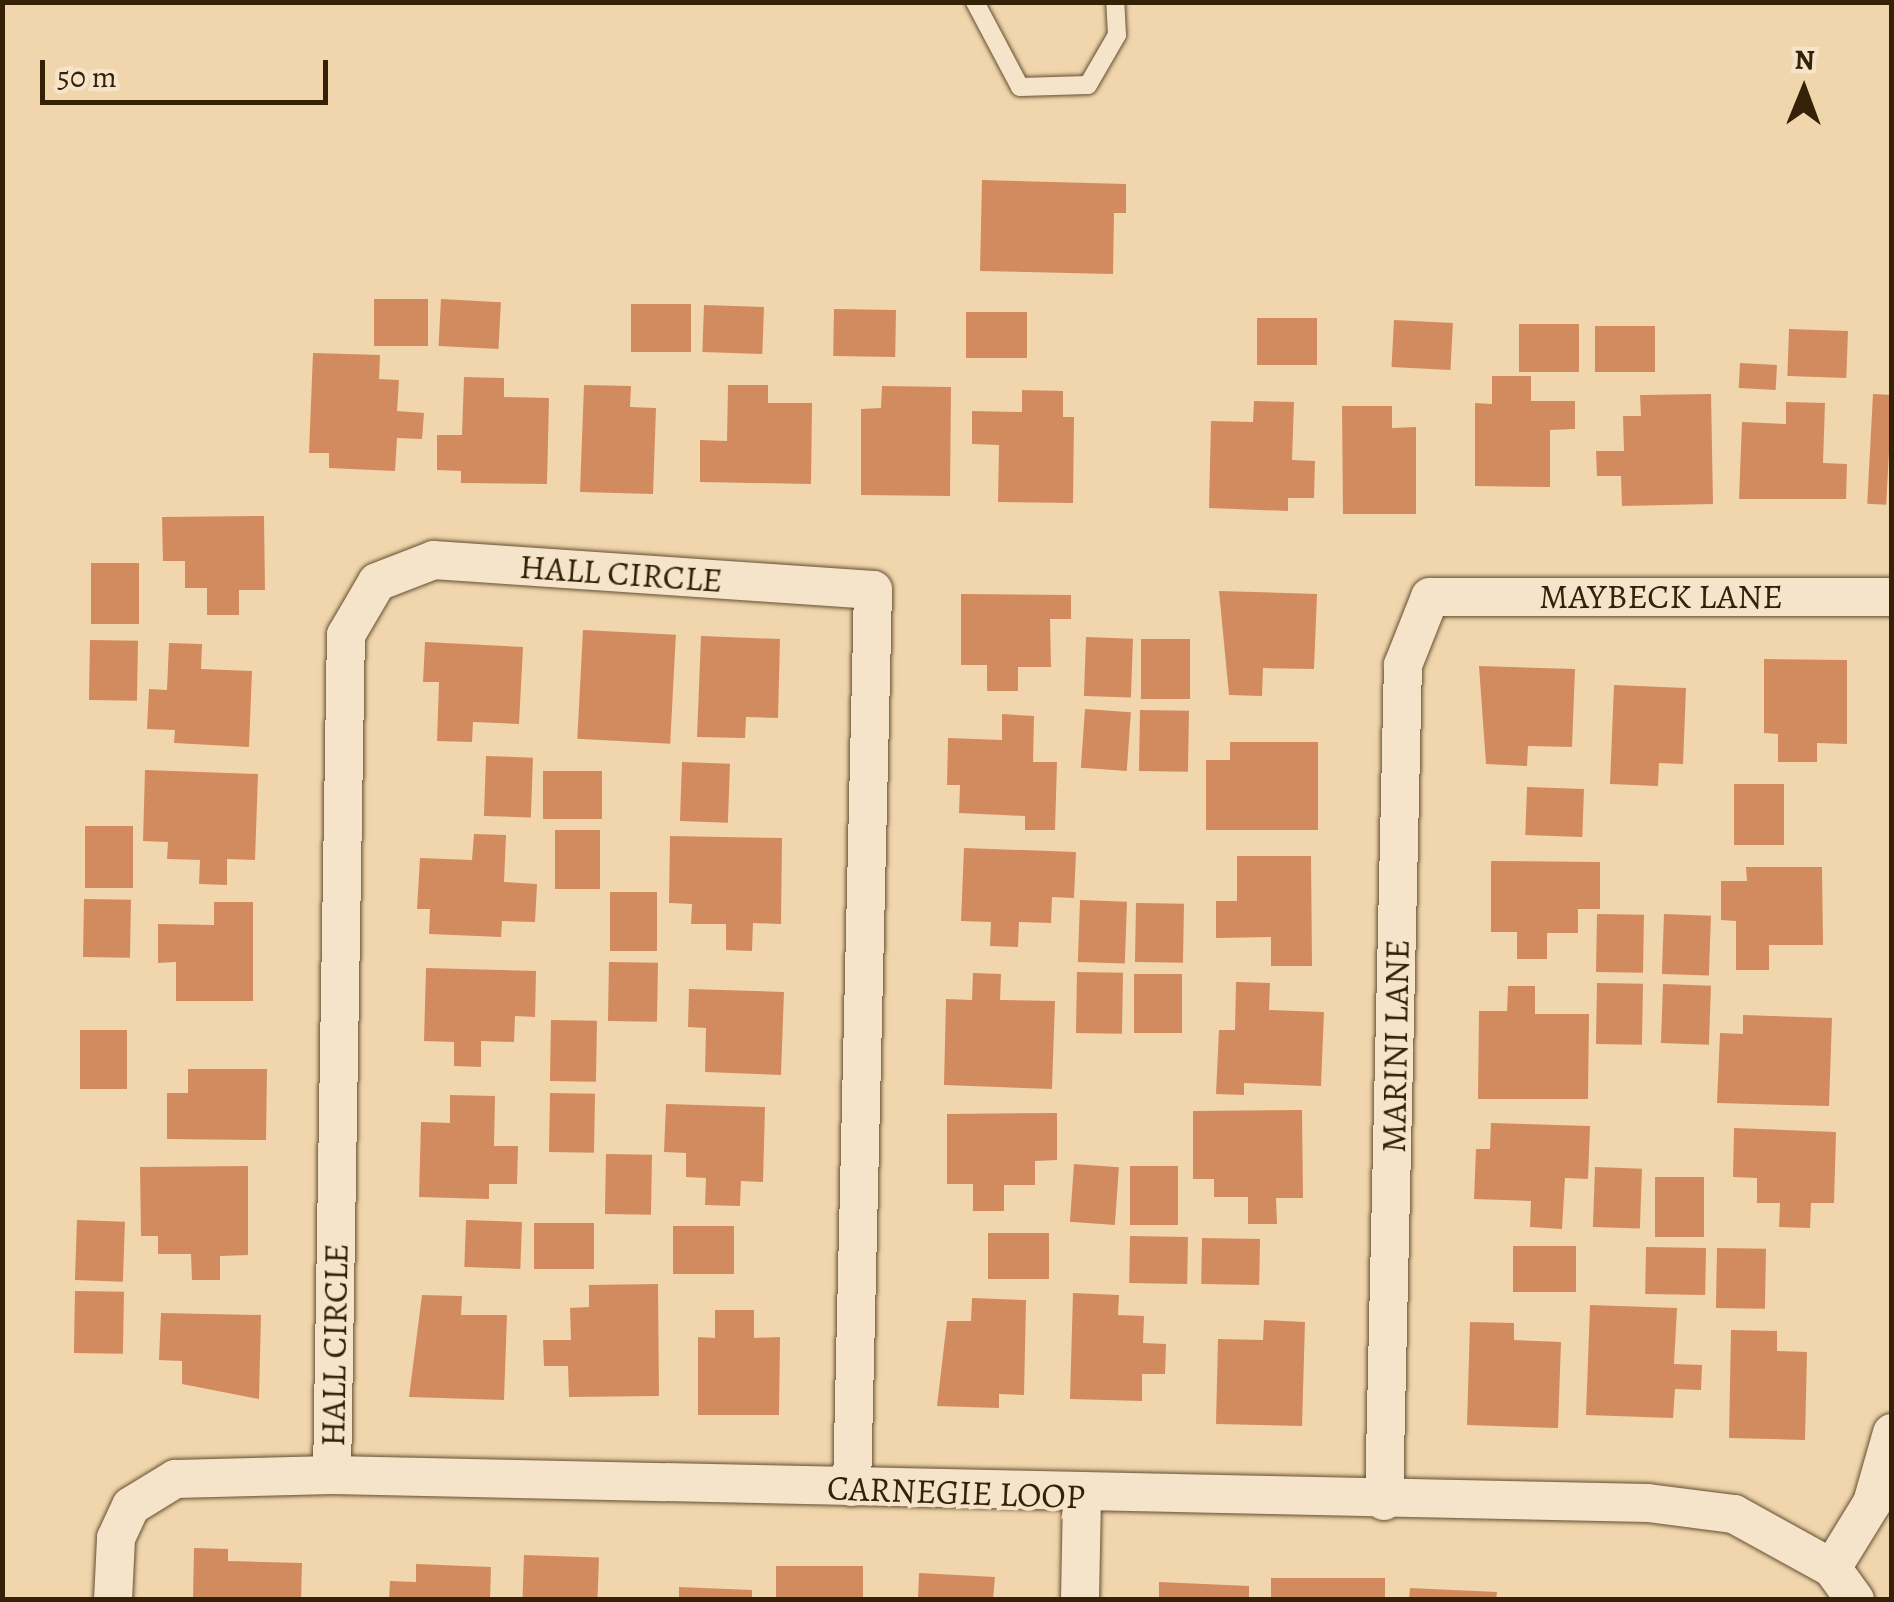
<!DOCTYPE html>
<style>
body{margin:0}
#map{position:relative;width:1894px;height:1602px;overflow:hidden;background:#f1d6ad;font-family:Alegreya,serif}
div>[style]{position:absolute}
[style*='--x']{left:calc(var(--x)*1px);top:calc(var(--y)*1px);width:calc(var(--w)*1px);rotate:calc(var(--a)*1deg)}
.building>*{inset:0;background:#d28b5f;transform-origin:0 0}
.roads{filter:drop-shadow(0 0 2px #644f30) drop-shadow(0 0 2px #644f30)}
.lane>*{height:18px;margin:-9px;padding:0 9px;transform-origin:9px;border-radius:9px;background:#f6e4ca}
.street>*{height:38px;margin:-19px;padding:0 19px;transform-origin:19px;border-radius:19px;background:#f6e4ca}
span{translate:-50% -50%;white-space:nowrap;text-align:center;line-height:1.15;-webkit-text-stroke:8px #f6e4ca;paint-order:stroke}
.street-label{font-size:35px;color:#352206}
.frame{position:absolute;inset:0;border:5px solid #352206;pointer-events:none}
.north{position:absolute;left:1754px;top:40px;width:100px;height:100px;-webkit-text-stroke:8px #f6e4ca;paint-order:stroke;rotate:1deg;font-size:28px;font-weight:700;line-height:40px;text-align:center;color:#352206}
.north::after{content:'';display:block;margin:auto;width:35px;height:45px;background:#352206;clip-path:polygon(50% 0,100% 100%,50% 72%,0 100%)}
.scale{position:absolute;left:40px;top:60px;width:288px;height:45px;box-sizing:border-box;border:5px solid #352206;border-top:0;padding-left:12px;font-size:30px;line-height:35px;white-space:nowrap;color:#352206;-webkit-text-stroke:8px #f6e4ca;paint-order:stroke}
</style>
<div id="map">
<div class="building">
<div style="clip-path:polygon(982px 180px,1126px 184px,1126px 213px,1114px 213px,1113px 274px,980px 271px)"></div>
<div style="left:374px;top:299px;width:54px;height:47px"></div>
<div style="left:441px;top:299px;width:60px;height:47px;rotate:3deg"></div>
<div style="left:631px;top:304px;width:60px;height:48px"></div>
<div style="left:704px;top:305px;width:60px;height:47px;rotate:2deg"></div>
<div style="left:834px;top:309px;width:62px;height:47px;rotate:1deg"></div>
<div style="left:966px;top:312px;width:61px;height:46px"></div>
<div style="left:1257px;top:318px;width:60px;height:47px"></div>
<div style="left:1394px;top:320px;width:59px;height:47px;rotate:3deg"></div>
<div style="left:1519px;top:324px;width:60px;height:48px"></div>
<div style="left:1595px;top:326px;width:60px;height:46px"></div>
<div style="left:1789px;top:329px;width:59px;height:47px;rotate:2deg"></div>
<div style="clip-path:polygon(313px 353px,380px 355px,379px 379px,399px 380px,397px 411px,424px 413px,422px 439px,397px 438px,395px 471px,329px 468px,329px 453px,309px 453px)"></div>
<div style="left:1740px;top:363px;width:37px;height:25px;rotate:3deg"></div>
<div style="clip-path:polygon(1492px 376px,1531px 376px,1531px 401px,1575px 401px,1575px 429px,1550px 430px,1550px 487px,1475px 486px,1475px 403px,1492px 404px)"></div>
<div style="clip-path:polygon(464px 377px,504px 378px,504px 397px,549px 398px,547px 484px,461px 483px,461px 471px,437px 470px,437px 435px,462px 435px)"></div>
<div style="clip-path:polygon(584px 385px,631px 386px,630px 407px,656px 408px,653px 494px,580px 492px)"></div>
<div style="clip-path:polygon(728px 385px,768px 385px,768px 403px,812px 403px,811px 484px,700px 482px,700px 440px,727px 441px)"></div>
<div style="clip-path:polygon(882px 386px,951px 387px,950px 496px,861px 495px,861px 409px,881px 408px)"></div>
<div style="clip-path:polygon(1022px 390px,1063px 391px,1063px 417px,1074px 417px,1073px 503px,998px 502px,999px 445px,972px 444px,972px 411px,1022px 412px)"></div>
<div style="clip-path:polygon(1711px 394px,1713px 504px,1622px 506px,1621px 476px,1597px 476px,1596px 451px,1624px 451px,1623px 416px,1641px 416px,1640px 395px)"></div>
<div style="left:1873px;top:394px;width:19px;height:110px;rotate:3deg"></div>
<div style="clip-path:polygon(1254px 401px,1294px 402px,1292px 460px,1315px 461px,1314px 498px,1288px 498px,1288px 511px,1209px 508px,1211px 421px,1253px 422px)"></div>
<div style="clip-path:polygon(1786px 402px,1825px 403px,1823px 463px,1847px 464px,1846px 499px,1739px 499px,1742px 422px,1786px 424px)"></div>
<div style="clip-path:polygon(1342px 406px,1392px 406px,1392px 428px,1416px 427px,1416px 514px,1343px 514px)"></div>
<div style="clip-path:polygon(264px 516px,265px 590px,239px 590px,239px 615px,207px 615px,207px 588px,185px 588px,185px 561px,163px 561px,162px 517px)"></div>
<div style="left:91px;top:563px;width:48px;height:61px"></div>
<div style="clip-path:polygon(1219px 591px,1317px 594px,1314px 669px,1263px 668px,1262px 696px,1229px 695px)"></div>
<div style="clip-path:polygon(961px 594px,1071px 595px,1071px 619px,1050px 619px,1051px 667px,1018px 667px,1018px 691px,987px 691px,987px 665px,961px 665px)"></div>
<div style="left:583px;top:630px;width:93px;height:109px;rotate:3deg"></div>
<div style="clip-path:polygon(701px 636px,780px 639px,778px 718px,746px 717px,745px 738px,697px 737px)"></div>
<div style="left:1086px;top:637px;width:47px;height:59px;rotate:2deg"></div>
<div style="left:1190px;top:639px;width:60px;height:49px;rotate:90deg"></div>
<div style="left:90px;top:640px;width:48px;height:60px;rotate:1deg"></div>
<div style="clip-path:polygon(425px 642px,523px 647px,519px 724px,473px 722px,472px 742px,437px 741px,439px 682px,423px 682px)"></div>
<div style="clip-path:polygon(169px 643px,202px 644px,201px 669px,252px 671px,249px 747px,174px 743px,175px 730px,147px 729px,149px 689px,167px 690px)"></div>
<div style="clip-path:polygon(1764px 659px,1847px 660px,1847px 744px,1817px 743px,1817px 762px,1778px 762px,1778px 734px,1764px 733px)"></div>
<div style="clip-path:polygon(1479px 666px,1575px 669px,1572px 747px,1528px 746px,1527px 766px,1486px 764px)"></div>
<div style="clip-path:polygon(1614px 685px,1686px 688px,1683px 764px,1659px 763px,1658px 786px,1610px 784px)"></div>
<div style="left:1085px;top:709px;width:46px;height:59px;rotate:4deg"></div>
<div style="left:1140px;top:710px;width:49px;height:61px;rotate:1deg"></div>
<div style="clip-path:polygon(1002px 714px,1034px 716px,1033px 762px,1057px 762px,1055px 830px,1025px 830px,1025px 816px,959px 813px,960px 785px,947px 785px,948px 738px,1002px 740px)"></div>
<div style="clip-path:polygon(1230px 742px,1318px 742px,1318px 830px,1206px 830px,1206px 760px,1230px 760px)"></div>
<div style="left:486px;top:756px;width:47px;height:60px;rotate:2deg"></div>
<div style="left:682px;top:762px;width:48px;height:59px;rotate:2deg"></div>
<div style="clip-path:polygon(145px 770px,258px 774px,255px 860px,227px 859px,227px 885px,199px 884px,200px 860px,167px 859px,168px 842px,143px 841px)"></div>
<div style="left:543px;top:771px;width:59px;height:48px"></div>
<div style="left:1734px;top:784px;width:50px;height:61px"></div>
<div style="left:1527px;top:787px;width:57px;height:48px;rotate:2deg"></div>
<div style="left:133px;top:826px;width:62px;height:48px;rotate:90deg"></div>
<div style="left:555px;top:830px;width:45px;height:59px"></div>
<div style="clip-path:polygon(474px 834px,506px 835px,504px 882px,537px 884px,535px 922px,502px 921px,501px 937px,429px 934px,430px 909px,417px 909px,420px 858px,472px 860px)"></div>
<div style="clip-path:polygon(670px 836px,782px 838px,781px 924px,753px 923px,752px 951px,726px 950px,726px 924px,691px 924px,692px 904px,669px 903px)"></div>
<div style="clip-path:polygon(964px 848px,1076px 852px,1074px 898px,1052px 897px,1051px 923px,1019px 922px,1018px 947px,990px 946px,991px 922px,961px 921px)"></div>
<div style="clip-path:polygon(1237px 856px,1311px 856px,1312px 966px,1271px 966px,1271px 937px,1216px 938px,1216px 901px,1237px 901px)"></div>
<div style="clip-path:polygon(1491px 861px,1600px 862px,1600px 909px,1578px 909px,1578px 933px,1547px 933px,1547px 959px,1517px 959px,1517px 932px,1491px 932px)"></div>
<div style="clip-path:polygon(1746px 867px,1822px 867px,1823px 945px,1769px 945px,1769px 970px,1736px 970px,1736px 921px,1721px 920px,1721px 881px,1747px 881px)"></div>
<div style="left:610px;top:892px;width:47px;height:59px"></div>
<div style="left:84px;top:899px;width:47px;height:58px;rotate:1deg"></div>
<div style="left:1080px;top:900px;width:47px;height:62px;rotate:2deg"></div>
<div style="clip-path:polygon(214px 902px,253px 902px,253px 1001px,176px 1001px,176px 962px,158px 963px,158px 924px,214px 925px)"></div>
<div style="left:1136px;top:903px;width:48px;height:59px;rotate:1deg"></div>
<div style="left:1597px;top:914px;width:47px;height:58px;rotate:1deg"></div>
<div style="left:1664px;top:914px;width:47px;height:60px;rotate:2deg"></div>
<div style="left:609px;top:962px;width:49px;height:59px;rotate:1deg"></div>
<div style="clip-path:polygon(426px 968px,536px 971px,535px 1017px,515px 1016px,514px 1042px,481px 1041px,481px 1067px,454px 1066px,454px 1042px,424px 1041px)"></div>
<div style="left:1077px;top:972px;width:46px;height:61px;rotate:1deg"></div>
<div style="clip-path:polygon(973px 973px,1001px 974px,1000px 1000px,1055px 1001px,1052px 1089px,944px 1085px,946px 999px,972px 1000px)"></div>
<div style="left:1134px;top:974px;width:48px;height:59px"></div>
<div style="clip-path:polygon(1236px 982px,1270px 983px,1269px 1010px,1324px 1012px,1321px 1086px,1244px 1083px,1244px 1095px,1216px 1094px,1219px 1030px,1235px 1030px)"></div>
<div style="left:1597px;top:983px;width:46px;height:61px;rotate:1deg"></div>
<div style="left:1663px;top:984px;width:48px;height:59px;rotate:2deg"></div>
<div style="clip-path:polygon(1508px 986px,1535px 986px,1535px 1014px,1589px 1014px,1588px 1099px,1478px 1099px,1479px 1011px,1507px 1011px)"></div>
<div style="clip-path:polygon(689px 989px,784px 992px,781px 1075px,705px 1072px,706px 1028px,688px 1027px)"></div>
<div style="clip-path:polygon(1743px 1015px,1832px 1018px,1829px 1106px,1717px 1103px,1720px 1033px,1743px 1034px)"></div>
<div style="left:551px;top:1020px;width:46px;height:61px;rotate:1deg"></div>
<div style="left:80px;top:1030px;width:47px;height:59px"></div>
<div style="clip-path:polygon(188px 1069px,267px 1069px,266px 1140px,167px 1139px,167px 1093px,188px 1093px)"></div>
<div style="left:550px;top:1093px;width:45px;height:59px;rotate:1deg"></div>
<div style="clip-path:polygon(450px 1095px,495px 1096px,494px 1146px,518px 1146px,517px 1184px,489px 1184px,489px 1199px,419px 1197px,421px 1122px,450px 1123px)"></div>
<div style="clip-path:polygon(666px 1104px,765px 1107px,763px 1182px,741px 1181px,740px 1206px,705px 1205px,706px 1178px,686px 1177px,686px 1153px,664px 1152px)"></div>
<div style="clip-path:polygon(1302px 1110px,1303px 1198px,1276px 1198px,1277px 1224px,1248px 1224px,1248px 1197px,1214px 1197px,1214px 1179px,1193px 1179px,1193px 1111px)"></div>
<div style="clip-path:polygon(1057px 1113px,1057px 1160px,1035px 1161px,1035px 1185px,1004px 1185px,1004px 1211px,973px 1211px,973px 1184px,947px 1184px,947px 1114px)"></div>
<div style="clip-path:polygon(1491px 1123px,1590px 1126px,1588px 1179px,1565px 1178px,1562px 1229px,1530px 1227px,1531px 1201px,1474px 1199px,1476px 1149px,1490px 1149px)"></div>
<div style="clip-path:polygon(1734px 1128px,1836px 1132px,1834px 1203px,1811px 1203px,1810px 1228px,1779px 1227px,1780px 1203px,1757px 1203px,1757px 1178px,1733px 1177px)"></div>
<div style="left:606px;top:1154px;width:46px;height:60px;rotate:1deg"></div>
<div style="left:1074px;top:1164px;width:45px;height:58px;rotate:4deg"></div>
<div style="clip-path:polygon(248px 1166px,248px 1255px,220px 1256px,220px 1280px,192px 1280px,191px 1254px,158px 1254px,158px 1236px,141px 1236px,140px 1167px)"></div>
<div style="left:1130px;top:1166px;width:48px;height:59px"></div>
<div style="left:1595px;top:1167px;width:47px;height:60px;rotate:2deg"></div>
<div style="left:1655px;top:1177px;width:49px;height:60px"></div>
<div style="left:77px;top:1220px;width:48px;height:60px;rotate:2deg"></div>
<div style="left:466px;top:1220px;width:56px;height:47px;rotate:2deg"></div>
<div style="left:594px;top:1223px;width:46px;height:60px;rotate:90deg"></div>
<div style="left:673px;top:1226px;width:61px;height:48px"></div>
<div style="left:988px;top:1233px;width:61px;height:46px"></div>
<div style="left:1130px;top:1236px;width:58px;height:47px;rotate:1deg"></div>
<div style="left:1202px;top:1238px;width:58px;height:46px;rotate:1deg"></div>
<div style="left:1513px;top:1246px;width:63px;height:46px"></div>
<div style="left:1646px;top:1247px;width:60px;height:47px;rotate:1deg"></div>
<div style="left:1717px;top:1248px;width:49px;height:60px;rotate:1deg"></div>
<div style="clip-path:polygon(658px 1284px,659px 1396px,569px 1397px,568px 1366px,544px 1366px,543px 1340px,571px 1340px,570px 1308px,589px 1307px,589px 1285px)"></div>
<div style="left:75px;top:1291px;width:49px;height:62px;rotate:1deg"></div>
<div style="clip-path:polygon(1073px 1293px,1119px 1295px,1118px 1315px,1144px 1316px,1143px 1343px,1166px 1344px,1165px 1374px,1142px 1374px,1142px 1401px,1070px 1399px)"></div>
<div style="clip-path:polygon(422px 1295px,462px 1296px,461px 1315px,507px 1315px,504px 1400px,409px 1397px)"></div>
<div style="clip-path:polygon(972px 1298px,1026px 1300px,1024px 1395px,999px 1394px,999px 1408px,937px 1406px,947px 1321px,971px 1321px)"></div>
<div style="clip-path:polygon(1590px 1305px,1677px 1308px,1674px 1364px,1702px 1365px,1701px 1390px,1675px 1389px,1673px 1418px,1586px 1415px)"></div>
<div style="clip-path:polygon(715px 1310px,754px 1310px,754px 1338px,780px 1337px,779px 1415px,698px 1415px,698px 1337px,715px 1338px)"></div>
<div style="clip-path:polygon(161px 1313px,261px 1315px,259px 1399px,182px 1384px,182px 1361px,159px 1360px)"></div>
<div style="clip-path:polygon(1264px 1320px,1305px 1322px,1302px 1426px,1216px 1424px,1218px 1339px,1263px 1340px)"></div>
<div style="clip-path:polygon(1470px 1322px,1514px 1323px,1514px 1340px,1561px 1342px,1558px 1428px,1467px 1425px)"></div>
<div style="clip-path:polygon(1731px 1330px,1777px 1331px,1777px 1351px,1807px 1352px,1805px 1440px,1729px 1438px)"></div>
<div style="clip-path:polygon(194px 1548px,228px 1549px,228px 1561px,302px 1563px,301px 1600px,193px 1600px)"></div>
<div style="left:524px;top:1555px;width:75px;height:45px;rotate:2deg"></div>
<div style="clip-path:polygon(416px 1564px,491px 1567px,490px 1600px,389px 1600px,390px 1581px,416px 1582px)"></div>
<div style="left:863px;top:1566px;width:34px;height:87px;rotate:90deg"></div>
<div style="clip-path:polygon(919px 1573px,995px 1577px,993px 1600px,918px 1600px)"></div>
<div style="left:1271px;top:1578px;width:114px;height:22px"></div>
<div style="clip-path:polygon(1159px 1582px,1249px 1586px,1249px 1600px,1159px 1600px)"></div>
<div style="clip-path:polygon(679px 1587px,752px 1590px,752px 1600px,679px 1600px)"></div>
<div style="clip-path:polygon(1410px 1588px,1497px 1592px,1496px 1600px,1409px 1600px)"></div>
</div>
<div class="roads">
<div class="lane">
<div style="--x:975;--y:2;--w:96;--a:62.1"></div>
<div style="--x:1020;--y:87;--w:68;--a:-1.7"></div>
<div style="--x:1088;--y:85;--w:58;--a:-59.9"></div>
<div style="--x:1117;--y:35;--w:33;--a:-93"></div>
</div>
<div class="street">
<div style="--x:332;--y:1475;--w:840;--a:-89.05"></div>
<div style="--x:346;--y:635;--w:61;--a:-59.7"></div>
<div style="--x:377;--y:582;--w:61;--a:-21.1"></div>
<div style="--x:434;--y:560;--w:440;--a:3.9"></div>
<div style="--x:873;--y:590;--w:897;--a:91.34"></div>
<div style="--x:1384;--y:1501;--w:836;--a:-88.7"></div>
<div style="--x:1403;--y:665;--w:73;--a:-68.3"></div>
<div style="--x:1430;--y:597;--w:462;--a:0"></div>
<div style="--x:1832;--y:1568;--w:76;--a:-58.4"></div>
<div style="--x:1872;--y:1503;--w:73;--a:-74.1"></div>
<div style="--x:113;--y:1600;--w:62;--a:-87.2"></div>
<div style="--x:116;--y:1538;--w:35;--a:-65"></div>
<div style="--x:131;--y:1506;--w:52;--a:-31.5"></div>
<div style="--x:175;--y:1479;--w:157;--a:-1.5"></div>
<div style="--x:332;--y:1475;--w:1316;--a:1.22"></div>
<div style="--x:1648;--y:1503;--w:87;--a:7.3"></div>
<div style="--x:1734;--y:1514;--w:112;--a:28.9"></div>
<div style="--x:1832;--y:1568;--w:39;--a:54"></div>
<div style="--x:1080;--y:1600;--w:102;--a:-88.9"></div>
</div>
</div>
<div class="street-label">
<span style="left:621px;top:573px;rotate:4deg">HALL CIRCLE</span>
<span style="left:1661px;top:596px">MAYBECK LANE</span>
<span style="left:1395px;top:1046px;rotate:-89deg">MARINI LANE</span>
<span style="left:334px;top:1345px;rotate:-89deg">HALL CIRCLE</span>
<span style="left:956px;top:1492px;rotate:2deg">CARNEGIE LOOP</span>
</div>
<div class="frame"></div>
<div class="north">N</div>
<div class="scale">50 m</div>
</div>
